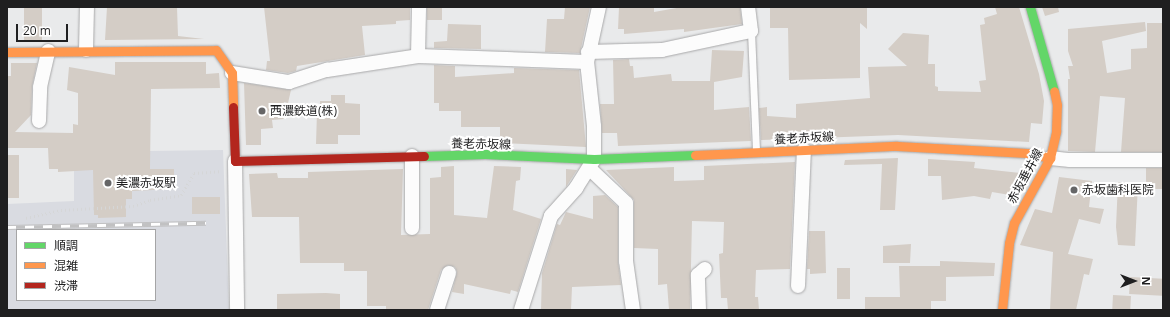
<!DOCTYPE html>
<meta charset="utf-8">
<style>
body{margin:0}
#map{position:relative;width:1170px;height:317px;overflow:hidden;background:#e9eaeb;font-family:"Open Sans","Noto Sans JP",sans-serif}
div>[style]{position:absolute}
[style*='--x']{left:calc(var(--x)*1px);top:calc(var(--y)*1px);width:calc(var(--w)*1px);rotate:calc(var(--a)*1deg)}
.built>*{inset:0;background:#d9dbe1}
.building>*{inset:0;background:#d4cdc6;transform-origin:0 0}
.path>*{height:2.5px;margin-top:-1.25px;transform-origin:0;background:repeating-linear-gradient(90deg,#d5d6d7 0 1px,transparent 0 4px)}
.roads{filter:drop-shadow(0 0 1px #a8a8a9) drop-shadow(0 0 1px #a8a8a9)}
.lane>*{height:7px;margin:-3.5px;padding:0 3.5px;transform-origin:3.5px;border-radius:3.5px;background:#fcfcfc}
.street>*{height:14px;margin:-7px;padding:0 7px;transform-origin:7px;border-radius:7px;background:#fcfcfc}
.fast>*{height:9px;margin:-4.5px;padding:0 4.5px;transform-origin:4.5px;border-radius:4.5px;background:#63d668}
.slow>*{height:9px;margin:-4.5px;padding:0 4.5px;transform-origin:4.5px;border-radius:4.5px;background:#ff974d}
.jam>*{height:9px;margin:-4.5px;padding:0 4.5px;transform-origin:4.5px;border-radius:4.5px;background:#b3261e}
.rail>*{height:4.5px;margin-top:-2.25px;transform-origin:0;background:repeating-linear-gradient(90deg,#fff 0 9px,#c1c1c2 0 18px);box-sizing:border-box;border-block:1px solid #c1c1c2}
.dots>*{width:11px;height:11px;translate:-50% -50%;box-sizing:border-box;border:2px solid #fff;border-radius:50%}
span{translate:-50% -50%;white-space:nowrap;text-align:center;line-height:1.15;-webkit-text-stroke:4px #fff;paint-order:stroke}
.poi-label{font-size:12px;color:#1f1f20}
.left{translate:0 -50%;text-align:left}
.street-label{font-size:12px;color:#1f1f20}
.frame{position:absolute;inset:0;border:8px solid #1f1f20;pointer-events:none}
.legend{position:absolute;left:16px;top:229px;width:140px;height:72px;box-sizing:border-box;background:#fff;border:1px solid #a5a5a6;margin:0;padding:5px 7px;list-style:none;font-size:12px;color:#1f1f20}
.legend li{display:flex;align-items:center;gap:8px;height:20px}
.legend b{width:20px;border:1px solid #a5a5a6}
.north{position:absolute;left:1114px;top:261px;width:40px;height:40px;-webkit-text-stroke:3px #fff;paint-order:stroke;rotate:90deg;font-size:11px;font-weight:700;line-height:16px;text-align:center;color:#1f1f20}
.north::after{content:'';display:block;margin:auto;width:14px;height:18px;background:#1f1f20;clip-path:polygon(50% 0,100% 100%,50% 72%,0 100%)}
.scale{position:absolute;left:16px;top:24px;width:52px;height:18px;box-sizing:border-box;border:2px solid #1f1f20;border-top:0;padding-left:5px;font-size:12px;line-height:14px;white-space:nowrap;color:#1f1f20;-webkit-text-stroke:3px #fff;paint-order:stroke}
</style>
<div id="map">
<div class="built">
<div style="clip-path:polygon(evenodd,223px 150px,229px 310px,7px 310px,7px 204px,74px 201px,74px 152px,223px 150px,17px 230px,155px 230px,155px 300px,17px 300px,17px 230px)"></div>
</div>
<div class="building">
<div style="left:24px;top:7px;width:18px;height:33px"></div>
<div style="clip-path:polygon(107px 7px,177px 7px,178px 36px,204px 39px,105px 40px)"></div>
<div style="clip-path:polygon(264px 7px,410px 7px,410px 20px,396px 21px,396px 24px,362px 26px,365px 55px,297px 66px,296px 71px,288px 73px,266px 70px,267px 61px,270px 61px)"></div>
<div style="left:427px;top:7px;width:15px;height:13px"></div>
<div style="clip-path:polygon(565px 7px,590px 7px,580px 53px,545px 52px,547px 19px,564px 19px)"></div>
<div style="clip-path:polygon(619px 7px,654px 7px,654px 12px,682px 7px,740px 7px,742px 24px,684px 32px,684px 29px,624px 34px,624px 29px,618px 29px)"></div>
<div style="clip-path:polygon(770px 7px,867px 7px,867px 29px,860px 23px,860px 78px,789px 80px,788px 28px,770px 28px)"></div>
<div style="clip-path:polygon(995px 7px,1019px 7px,1039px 74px,1044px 101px,1042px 124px,1031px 123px,1029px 142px,898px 135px,761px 140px,759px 108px,767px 107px,767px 116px,796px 118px,796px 104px,870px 98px,868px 67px,907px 66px,888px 49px,903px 33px,929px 35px,928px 64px,935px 64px,935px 86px,938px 87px,938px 91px,981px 92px,979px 81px,986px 80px,980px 25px,985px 24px,984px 18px,997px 14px)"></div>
<div style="clip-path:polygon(1042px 7px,1058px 7px,1059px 12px,1045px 16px)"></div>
<div style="clip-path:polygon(1145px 22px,1146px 31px,1102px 41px,1107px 73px,1131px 69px,1131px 49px,1147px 48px,1147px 23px,1163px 23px,1162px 152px,1121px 152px,1125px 98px,1100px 96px,1095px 152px,1068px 151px,1068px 79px,1070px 79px,1068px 66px,1073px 66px,1068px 51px,1068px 29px)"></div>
<div style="clip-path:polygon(448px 24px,481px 25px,481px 49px,434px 48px,434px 42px,447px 41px)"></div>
<div style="clip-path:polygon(712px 50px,744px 51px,742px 77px,714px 82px,714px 110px,749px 107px,751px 141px,618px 146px,617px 133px,602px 133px,600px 104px,614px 104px,613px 60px,629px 59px,630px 66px,633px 66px,634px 78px,671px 74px,672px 81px,710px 81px)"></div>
<div style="clip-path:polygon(115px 62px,206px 62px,206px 74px,219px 73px,220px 88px,151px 89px,150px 169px,174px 169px,174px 189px,132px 191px,132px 199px,126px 199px,126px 217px,98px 218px,98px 215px,94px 215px,93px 170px,58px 172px,58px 169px,49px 169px,48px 148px,7px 148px,7px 76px,11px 76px,11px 63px,37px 63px,32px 87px,31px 115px,15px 132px,73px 133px,73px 124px,78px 125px,78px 93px,67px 90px,69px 67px,115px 75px)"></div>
<div style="clip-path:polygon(434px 65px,455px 66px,455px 77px,514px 73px,514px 68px,579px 70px,586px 147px,500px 143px,500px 127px,461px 127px,461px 111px,439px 111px,439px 103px,434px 103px)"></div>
<div style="clip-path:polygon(244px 83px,291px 90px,288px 103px,284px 102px,284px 119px,272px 120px,273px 128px,261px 129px,261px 145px,246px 145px)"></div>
<div style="clip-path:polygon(331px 95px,345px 95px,345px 103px,360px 104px,360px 135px,338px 135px,338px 144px,316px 144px,317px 112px,320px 112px,320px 101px,331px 101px)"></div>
<div style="left:7px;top:155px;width:12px;height:43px"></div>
<div style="clip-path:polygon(898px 158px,895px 210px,880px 210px,882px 164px,844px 165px,845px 160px)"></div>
<div style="clip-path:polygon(928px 159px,975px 162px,974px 168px,1021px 173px,1016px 196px,992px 192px,990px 199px,974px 196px,942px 200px,941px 176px,928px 176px)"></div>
<div style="clip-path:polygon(795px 162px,790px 269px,756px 270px,755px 297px,758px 297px,759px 310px,728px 310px,727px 298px,721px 298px,719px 254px,723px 253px,724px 222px,692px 221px,690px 310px,669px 310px,667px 284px,658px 285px,658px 249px,634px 248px,634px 200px,606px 170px,674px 167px,674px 181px,704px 180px,704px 166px)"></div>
<div style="clip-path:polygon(454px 166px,454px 215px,487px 218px,494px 166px,521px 167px,520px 180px,516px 181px,513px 210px,541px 219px,518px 292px,511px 290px,510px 294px,464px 284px,464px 294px,452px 292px,457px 272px,455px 267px,448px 265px,441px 270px,428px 310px,386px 310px,386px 306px,367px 306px,367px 271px,344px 271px,344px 263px,300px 263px,299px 217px,252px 217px,249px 174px,277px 173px,278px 178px,308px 178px,308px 172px,403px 169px,401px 235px,430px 234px,430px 178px,441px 177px,441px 167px)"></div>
<div style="left:1146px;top:168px;width:17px;height:21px"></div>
<div style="clip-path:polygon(566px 169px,577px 170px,566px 187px)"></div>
<div style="clip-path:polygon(1059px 177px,1092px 181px,1089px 207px,1104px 209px,1100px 224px,1079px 219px,1068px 254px,1093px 259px,1089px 275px,1084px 274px,1076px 310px,1050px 310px,1053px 252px,1020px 245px,1035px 209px,1052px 213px)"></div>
<div style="clip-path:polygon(1118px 182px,1138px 184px,1135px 246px,1118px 245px,1116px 227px)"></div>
<div style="clip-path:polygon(605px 195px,618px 207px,618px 261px,621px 285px,572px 287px,571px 310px,541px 310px,542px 273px,557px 224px,560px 225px,566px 212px,593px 219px,593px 196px)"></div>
<div style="left:220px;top:197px;width:17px;height:28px;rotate:90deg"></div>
<div style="clip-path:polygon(809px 231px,825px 231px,826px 273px,810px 274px,810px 269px,807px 269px)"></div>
<div style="clip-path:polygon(911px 244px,910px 263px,883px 263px,883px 246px)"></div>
<div style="clip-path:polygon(940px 261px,995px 263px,994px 276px,946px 277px,946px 301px,931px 301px,931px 310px,865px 310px,865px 297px,900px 297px,899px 266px,940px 266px)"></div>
<div style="left:837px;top:268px;width:13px;height:31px"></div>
<div style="left:1130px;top:277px;width:33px;height:17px;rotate:3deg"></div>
<div style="clip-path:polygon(326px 293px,340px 294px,340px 310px,277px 310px,277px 294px)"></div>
<div style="left:1113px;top:295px;width:18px;height:15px;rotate:3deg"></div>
</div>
<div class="path">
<div style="--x:26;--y:218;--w:36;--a:-13"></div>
<div style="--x:61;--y:210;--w:72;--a:-3.2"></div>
<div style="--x:133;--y:206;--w:18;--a:-19"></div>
<div style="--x:150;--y:200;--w:31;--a:-9"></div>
<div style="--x:181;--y:195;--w:26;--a:-59"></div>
<div style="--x:194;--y:173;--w:26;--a:-4"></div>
</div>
<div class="roads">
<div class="lane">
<div style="--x:751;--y:31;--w:120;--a:87.6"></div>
</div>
<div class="street">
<div style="--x:86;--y:50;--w:43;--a:-88.7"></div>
<div style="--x:588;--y:52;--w:74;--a:-1.5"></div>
<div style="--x:662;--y:50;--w:91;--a:-12.1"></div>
<div style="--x:751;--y:31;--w:24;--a:-97"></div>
<div style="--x:418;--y:56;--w:49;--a:-88.8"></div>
<div style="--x:232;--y:73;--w:58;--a:9"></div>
<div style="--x:289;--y:82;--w:40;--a:-18"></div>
<div style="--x:327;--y:70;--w:92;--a:-8.7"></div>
<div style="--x:418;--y:56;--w:169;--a:2"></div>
<div style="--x:39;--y:121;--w:34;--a:-88"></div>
<div style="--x:40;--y:87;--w:37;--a:-77"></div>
<div style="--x:412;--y:156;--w:72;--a:90"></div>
<div style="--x:1050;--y:158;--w:20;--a:6"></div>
<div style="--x:1070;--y:160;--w:93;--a:0"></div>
<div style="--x:235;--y:161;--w:149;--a:89.2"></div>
<div style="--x:589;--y:168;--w:51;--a:43.4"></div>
<div style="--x:626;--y:203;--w:58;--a:90"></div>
<div style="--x:626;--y:261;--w:49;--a:81.9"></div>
<div style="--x:798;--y:286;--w:136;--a:-87.5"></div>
<div style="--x:437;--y:310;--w:39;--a:-72"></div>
<div style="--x:521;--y:310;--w:99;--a:-72.3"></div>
<div style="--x:551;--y:216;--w:38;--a:-48"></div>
<div style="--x:576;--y:188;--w:34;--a:-58"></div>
<div style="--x:594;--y:159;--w:33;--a:-90"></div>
<div style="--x:594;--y:126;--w:64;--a:-96.2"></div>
<div style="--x:587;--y:62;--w:56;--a:-77.7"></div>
<div style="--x:699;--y:310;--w:35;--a:-92"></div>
<div style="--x:698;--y:275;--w:9;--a:-41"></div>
</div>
<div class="fast">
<div style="--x:1030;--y:7;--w:87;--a:74.1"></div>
<div style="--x:424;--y:156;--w:61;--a:-1.9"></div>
<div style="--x:485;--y:154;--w:109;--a:2.6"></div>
<div style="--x:594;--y:159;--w:101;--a:-2.3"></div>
</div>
<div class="slow">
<div style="--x:7;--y:52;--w:209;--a:-0.5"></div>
<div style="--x:216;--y:50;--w:28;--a:55"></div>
<div style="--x:232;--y:73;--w:34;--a:88"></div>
<div style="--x:695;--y:155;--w:202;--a:-2.6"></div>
<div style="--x:897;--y:146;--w:130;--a:3.1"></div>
<div style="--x:1027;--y:153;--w:24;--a:12"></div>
<div style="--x:1002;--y:310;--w:67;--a:-84"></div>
<div style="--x:1009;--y:243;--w:21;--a:-76"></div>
<div style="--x:1014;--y:223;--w:74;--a:-61"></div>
<div style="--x:1050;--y:158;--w:28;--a:-77"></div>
<div style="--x:1056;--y:131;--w:26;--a:-88"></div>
<div style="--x:1057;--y:105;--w:14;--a:-102"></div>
</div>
<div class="jam">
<div style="--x:233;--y:107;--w:54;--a:87.9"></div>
<div style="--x:235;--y:161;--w:189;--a:-1.5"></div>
</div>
</div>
<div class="rail">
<div style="--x:7;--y:227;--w:199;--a:-1.2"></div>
</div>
<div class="dots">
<div style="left:262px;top:111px;background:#666667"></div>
<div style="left:108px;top:183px;background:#666667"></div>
<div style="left:1074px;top:190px;background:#666667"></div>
</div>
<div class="poi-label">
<span class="left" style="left:270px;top:111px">西濃鉄道(株)</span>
<span class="left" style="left:116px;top:183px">美濃赤坂駅</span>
<span class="left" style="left:1082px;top:190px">赤坂歯科医院</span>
</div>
<div class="street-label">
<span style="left:804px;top:138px;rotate:-3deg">養老赤坂線</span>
<span style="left:481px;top:144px;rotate:1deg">養老赤坂線</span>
<span style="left:1025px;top:176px;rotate:-62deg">赤坂垂井線</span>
</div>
<div class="frame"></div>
<ul class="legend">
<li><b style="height:5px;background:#63d668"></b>順調</li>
<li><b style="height:5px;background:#ff974d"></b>混雑</li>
<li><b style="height:5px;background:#b3261e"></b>渋滞</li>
</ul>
<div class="north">N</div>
<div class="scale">20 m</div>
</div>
